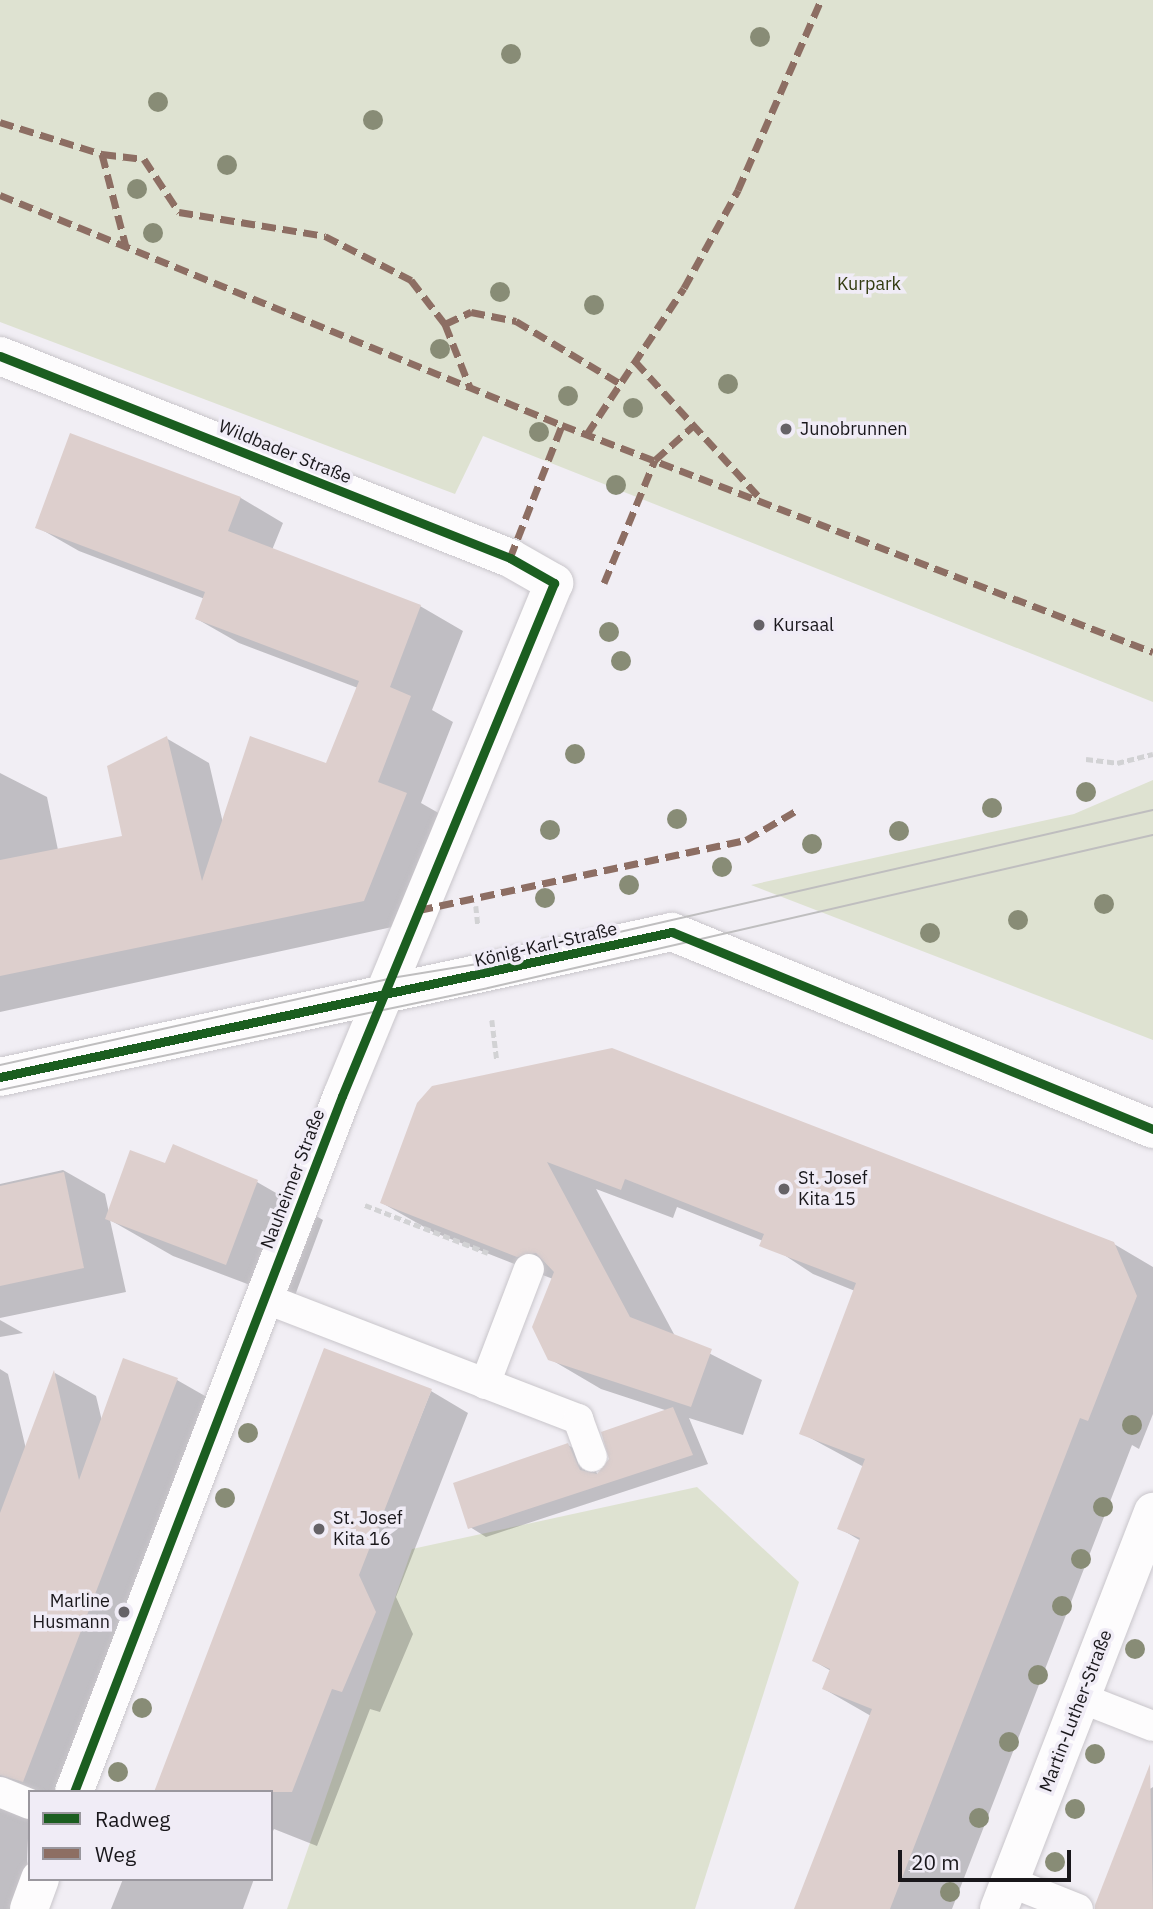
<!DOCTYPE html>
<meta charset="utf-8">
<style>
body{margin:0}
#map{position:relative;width:1153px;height:1909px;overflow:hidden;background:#f1eef4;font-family:"IBM Plex Sans",sans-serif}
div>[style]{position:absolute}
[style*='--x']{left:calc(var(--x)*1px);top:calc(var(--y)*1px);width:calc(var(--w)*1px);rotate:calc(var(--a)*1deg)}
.green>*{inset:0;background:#dee2d1}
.shadow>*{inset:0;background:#0003}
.building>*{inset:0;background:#ddcfcd}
.path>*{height:4.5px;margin-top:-2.25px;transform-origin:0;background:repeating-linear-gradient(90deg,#d2d2d4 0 7px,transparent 0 10.5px)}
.roads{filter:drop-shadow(0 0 2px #c9c6cb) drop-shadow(0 0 2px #c9c6cb)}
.service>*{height:30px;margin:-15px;padding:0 15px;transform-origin:15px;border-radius:15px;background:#fdfcfd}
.minor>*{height:38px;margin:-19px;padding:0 19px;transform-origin:19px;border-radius:19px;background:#fdfcfd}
.tram>*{height:2px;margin:-1px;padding:0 1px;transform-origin:1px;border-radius:1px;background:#bfbebf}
.quiet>*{height:7px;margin-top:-3.5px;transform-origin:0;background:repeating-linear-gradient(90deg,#8d6e63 0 14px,transparent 0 21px)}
.cycleway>*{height:9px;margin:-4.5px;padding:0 4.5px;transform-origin:4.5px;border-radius:4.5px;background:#1b5e20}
.trees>*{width:20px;height:20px;margin:-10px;border-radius:50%;background:#888c76}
.dots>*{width:19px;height:19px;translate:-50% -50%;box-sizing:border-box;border:4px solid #f0ecf6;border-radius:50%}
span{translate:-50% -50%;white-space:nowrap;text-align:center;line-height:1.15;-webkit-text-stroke:7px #f0ecf6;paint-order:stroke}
.park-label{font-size:18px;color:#323b0f}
.poi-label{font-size:18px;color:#19171b}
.left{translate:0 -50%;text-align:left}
.right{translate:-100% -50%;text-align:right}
.street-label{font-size:18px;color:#19171b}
.legend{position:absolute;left:28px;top:1790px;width:245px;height:91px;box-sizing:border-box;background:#f0ecf6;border:2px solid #9a979e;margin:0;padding:9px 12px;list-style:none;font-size:21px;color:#19171b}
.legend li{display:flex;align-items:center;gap:14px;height:35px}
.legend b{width:35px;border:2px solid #9a979e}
.scale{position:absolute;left:898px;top:1850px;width:173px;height:32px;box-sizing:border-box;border:4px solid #19171b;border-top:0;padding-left:9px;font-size:21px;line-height:24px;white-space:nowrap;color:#19171b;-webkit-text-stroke:5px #f0ecf6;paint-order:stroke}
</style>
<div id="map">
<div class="green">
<div style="clip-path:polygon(0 0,1153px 0,1153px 702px,483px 436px,455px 494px,0 322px)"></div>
<div style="clip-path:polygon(1153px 780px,1153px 1040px,751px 885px,1074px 814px)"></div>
<div style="clip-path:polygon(697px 1487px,799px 1582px,695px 1909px,287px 1909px,412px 1549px)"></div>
</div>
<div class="shadow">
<div style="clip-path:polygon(71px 435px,241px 498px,283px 523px,272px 550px,420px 606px,463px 631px,432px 710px,453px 722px,421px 803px,449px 819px,406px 924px,0 1012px,0 773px,47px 797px,58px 850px,124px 837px,166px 738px,209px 763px,223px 823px,327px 765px,358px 688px,239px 643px,197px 619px,205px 599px,79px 551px,37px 527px)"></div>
<div style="clip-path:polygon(418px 1104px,1114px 1244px,1153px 1267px,1153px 1414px,1139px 1449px,1132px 1445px,952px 1909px,796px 1909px,871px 1716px,824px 1689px,831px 1671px,814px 1661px,861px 1541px,839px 1528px,864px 1467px,801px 1433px,855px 1291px,813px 1274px,763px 1241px,677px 1207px,673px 1218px,596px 1189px,675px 1336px,762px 1380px,743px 1435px,689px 1418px,708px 1464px,486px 1537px,470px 1527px,568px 1445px,585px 1455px,598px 1475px,668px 1411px,601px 1389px,550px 1359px,553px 1279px,433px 1232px,382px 1203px)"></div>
<div style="clip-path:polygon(166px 1166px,257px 1182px,323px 1220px,293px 1301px,173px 1256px,110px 1220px,126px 1292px,0 1318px,0 1184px,63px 1170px,105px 1194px,109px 1213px)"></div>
<div style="clip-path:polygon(0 1320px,23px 1333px,0 1337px)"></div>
<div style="clip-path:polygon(0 1369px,8px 1374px,26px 1449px,55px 1373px,96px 1396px,102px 1421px,177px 1380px,219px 1404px,70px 1792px,30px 1792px,25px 1909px,0 1909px)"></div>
<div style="clip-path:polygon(431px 1391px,468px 1413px,396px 1597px,413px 1634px,380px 1712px,370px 1709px,317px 1846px,274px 1829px,271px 1835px,271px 1792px)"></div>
<div style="clip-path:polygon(1153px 1787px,1153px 1909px,1105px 1909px,1140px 1795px)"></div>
<div style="clip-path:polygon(123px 1879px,254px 1879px,243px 1909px,111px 1909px)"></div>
</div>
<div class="building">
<div style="clip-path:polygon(70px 433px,241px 497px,228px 531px,421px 605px,390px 687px,411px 696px,378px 782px,407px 793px,364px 901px,0 976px,0 860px,122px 836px,107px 766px,167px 736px,202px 881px,250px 736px,326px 763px,359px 681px,195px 619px,205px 592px,35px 528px)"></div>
<div style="clip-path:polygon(612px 1048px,1114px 1242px,1137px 1296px,1088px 1421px,1080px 1418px,890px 1909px,794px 1909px,872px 1709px,822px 1689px,830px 1669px,812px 1661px,860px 1538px,837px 1529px,865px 1459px,799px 1434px,856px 1283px,759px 1246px,764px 1234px,625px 1179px,621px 1190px,547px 1162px,630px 1317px,712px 1349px,691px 1407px,548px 1360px,532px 1327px,554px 1272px,536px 1253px,517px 1257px,380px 1203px,417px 1103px,432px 1086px)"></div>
<div style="clip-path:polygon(173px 1144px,258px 1180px,226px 1265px,105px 1219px,130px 1150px,165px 1163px)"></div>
<div style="clip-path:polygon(64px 1172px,84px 1268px,0 1286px,0 1186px)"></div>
<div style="clip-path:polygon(324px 1348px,432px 1389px,359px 1575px,376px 1612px,342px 1692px,332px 1689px,292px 1792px,154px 1792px)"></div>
<div style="clip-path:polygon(123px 1358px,178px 1378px,23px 1782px,0 1775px,0 1513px,54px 1370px,79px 1480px)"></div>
<div style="clip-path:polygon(673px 1407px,693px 1455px,468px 1529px,453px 1483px,568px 1443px,580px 1470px,597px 1474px,609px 1459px,601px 1432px)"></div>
<div style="clip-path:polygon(1150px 1764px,1153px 1909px,1095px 1909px,1095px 1905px)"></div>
</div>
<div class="path">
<div style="--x:1086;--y:759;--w:31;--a:7"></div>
<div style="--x:1117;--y:763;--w:37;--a:-14"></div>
<div style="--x:476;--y:906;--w:19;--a:84"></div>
<div style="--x:492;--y:1020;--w:39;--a:83"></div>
<div style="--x:365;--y:1205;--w:132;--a:21.3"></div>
</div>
<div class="roads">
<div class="service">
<div style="--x:264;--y:1298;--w:337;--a:21.1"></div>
<div style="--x:578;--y:1419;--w:40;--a:69.8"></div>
<div style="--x:485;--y:1384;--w:123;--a:-69.1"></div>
<div style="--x:1081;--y:1698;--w:77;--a:21.3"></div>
<div style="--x:0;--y:1792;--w:32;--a:22"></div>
<div style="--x:1010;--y:1882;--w:73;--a:21.7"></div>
</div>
<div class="minor">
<div style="--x:0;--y:356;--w:549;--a:21.61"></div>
<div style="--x:510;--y:558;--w:51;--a:29.6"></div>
<div style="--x:554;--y:583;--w:555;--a:112.45"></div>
<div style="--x:342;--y:1096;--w:746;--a:111.06"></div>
<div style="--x:0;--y:1077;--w:687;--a:-12.18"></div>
<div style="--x:672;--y:932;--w:520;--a:22.27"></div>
<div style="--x:29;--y:1909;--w:32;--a:-70"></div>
<div style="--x:999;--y:1909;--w:426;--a:-68.8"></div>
</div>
</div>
<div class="tram">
<div style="--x:0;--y:1065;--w:401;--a:-12.5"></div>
<div style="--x:391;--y:978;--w:94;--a:-9.2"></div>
<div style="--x:484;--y:963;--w:686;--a:-12.88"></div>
<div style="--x:0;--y:1090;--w:499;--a:-11.8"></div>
<div style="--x:488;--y:988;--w:682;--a:-12.96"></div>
</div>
<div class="quiet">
<div style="--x:0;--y:122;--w:107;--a:17.4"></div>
<div style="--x:102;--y:154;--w:42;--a:6.8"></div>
<div style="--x:144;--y:159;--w:64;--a:56.6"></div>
<div style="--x:179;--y:212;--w:148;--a:9.3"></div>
<div style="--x:325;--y:236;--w:97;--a:27.1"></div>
<div style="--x:411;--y:280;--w:56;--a:52.3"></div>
<div style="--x:445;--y:324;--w:68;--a:68.4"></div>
<div style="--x:102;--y:154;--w:96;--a:75.5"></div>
<div style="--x:0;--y:195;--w:607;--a:22.26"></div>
<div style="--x:562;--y:425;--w:633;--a:21.01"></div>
<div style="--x:445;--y:324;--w:29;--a:-25"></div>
<div style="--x:471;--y:312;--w:46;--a:11.3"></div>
<div style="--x:516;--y:321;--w:122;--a:31"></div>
<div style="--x:635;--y:361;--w:188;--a:47.6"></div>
<div style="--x:587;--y:434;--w:175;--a:-56.4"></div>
<div style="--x:684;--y:288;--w:112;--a:-61.1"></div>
<div style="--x:738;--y:190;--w:207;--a:-66.4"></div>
<div style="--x:510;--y:558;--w:143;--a:-68.6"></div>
<div style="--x:604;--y:583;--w:133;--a:-67.5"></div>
<div style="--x:655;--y:460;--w:51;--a:-41.8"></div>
<div style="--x:419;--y:910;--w:334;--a:-12.1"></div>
<div style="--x:746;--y:840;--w:61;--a:-30.3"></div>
</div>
<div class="cycleway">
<div style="--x:0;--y:356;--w:549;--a:21.61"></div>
<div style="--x:510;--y:558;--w:51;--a:29.6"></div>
<div style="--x:554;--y:583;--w:555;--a:112.45"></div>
<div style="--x:342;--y:1096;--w:746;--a:111.06"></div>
<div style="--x:0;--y:1077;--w:687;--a:-12.18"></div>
<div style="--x:672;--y:932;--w:520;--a:22.27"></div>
</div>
<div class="trees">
<div style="left:760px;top:37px"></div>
<div style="left:511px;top:54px"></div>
<div style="left:158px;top:102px"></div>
<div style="left:373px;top:120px"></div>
<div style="left:227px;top:165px"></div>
<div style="left:137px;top:189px"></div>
<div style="left:153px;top:233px"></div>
<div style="left:500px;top:292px"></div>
<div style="left:594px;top:305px"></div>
<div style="left:440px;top:349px"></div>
<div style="left:728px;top:384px"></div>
<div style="left:568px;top:396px"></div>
<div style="left:633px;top:408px"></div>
<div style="left:539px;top:432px"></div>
<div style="left:616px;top:485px"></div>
<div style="left:609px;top:632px"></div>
<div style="left:621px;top:661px"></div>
<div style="left:575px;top:754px"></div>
<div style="left:1086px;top:792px"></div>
<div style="left:992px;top:808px"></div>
<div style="left:677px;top:819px"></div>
<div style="left:550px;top:830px"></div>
<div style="left:899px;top:831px"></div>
<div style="left:812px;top:844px"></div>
<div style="left:722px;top:867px"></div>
<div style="left:629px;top:885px"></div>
<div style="left:545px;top:898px"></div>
<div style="left:1104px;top:904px"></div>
<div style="left:1018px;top:920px"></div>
<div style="left:930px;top:933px"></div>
<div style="left:1132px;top:1425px"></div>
<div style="left:248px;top:1433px"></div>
<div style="left:225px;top:1498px"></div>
<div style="left:1103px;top:1507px"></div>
<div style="left:1081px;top:1559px"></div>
<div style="left:1062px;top:1606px"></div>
<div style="left:1135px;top:1649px"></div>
<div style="left:1038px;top:1675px"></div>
<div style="left:142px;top:1708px"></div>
<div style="left:1009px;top:1742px"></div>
<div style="left:1095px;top:1754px"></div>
<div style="left:118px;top:1772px"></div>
<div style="left:1075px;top:1809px"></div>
<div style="left:979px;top:1818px"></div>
<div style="left:1055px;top:1862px"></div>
<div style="left:950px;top:1892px"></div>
</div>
<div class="dots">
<div style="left:786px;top:429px;background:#656267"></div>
<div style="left:759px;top:625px;background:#656267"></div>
<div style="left:784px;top:1189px;background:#656267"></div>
<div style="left:319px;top:1529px;background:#656267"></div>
<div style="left:124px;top:1612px;background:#656267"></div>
</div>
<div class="park-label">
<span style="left:869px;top:284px">Kurpark</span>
</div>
<div class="poi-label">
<span class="left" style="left:800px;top:429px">Junobrunnen</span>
<span class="left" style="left:773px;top:625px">Kursaal</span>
<span class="left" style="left:798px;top:1189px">St. Josef<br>Kita 15</span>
<span class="left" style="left:333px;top:1529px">St. Josef<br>Kita 16</span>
<span class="right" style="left:110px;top:1612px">Marline<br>Husmann</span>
</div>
<div class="street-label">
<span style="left:285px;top:452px;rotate:22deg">Wildbader Straße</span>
<span style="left:546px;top:945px;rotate:-13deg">König-Karl-Straße</span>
<span style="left:293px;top:1179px;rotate:-69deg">Nauheimer Straße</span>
<span style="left:1076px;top:1711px;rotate:-69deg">Martin-Luther-Straße</span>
</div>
<ul class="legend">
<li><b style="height:9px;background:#1b5e20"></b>Radweg</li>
<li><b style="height:9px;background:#8d6e63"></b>Weg</li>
</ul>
<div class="scale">20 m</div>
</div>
